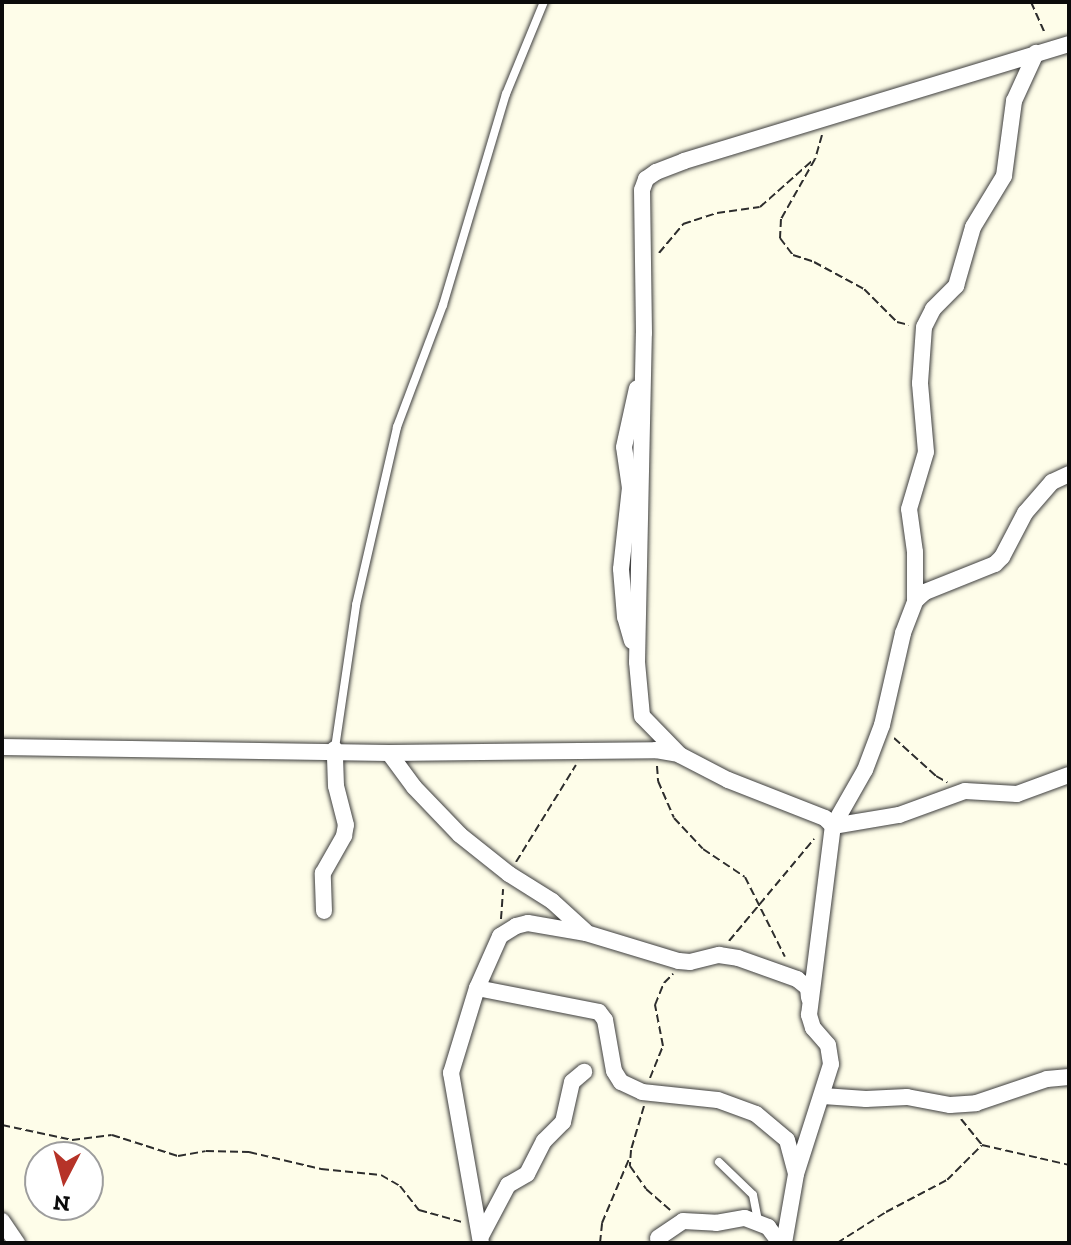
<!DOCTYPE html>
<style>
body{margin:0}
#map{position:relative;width:1071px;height:1245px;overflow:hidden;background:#fefde9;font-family:"Zilla Slab",serif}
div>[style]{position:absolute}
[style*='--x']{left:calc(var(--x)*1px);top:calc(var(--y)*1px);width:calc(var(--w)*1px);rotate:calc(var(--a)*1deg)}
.path>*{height:2px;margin-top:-1px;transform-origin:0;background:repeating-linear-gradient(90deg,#2d2d2d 0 8px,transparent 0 12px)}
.roads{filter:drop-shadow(0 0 2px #3e3e3e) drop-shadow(0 0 2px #3e3e3e)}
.service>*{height:8px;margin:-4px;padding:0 4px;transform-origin:4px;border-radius:4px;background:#fff}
.minor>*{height:16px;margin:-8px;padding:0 8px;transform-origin:8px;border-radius:8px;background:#fff}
span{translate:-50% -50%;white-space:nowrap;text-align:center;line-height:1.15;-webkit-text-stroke:8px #fff;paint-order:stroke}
.frame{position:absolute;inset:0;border:4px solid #0b0b0b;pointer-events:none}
.north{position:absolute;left:24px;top:1141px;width:80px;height:80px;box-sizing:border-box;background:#fff;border:2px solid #9d9d9d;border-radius:50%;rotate:186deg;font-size:22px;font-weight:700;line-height:32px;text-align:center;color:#0b0b0b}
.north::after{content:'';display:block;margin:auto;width:28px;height:36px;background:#b63328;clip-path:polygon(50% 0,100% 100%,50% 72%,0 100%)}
</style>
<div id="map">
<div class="path">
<div style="--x:1031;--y:2;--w:35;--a:66"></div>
<div style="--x:822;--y:135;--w:25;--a:106"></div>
<div style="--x:815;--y:159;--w:69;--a:119.5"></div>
<div style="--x:781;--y:219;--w:19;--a:93"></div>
<div style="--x:780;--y:238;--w:21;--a:53"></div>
<div style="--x:793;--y:255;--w:22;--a:18"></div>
<div style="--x:814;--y:262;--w:57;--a:28.4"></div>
<div style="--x:864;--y:289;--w:47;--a:45"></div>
<div style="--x:897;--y:322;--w:12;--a:14"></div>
<div style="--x:659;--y:253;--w:38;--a:-50"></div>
<div style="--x:683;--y:224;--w:36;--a:-18"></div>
<div style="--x:717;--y:213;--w:43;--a:-7.9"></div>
<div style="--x:760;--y:207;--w:72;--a:-41.6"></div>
<div style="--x:894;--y:738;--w:57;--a:42.1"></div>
<div style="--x:936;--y:776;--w:13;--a:29"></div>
<div style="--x:657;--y:766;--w:15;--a:86"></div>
<div style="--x:658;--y:781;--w:40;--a:66.6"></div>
<div style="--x:674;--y:818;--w:42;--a:46.9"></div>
<div style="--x:703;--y:849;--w:50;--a:33.7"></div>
<div style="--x:745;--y:877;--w:89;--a:63.4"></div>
<div style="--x:516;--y:862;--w:114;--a:-58.3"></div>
<div style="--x:501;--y:919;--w:30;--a:-86"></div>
<div style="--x:729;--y:941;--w:133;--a:-50.2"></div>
<div style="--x:650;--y:1078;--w:35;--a:-68"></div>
<div style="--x:663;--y:1046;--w:42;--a:-101"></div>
<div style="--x:655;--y:1005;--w:24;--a:-68"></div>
<div style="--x:664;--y:983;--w:13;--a:-45"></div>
<div style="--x:644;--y:1106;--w:46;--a:106.5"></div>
<div style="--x:631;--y:1150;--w:16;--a:94"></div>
<div style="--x:630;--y:1166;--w:28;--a:55"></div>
<div style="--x:646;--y:1189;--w:32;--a:41"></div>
<div style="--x:961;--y:1119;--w:33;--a:51"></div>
<div style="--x:982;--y:1145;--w:89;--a:12.9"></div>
<div style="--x:2;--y:1125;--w:72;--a:12.1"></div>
<div style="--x:72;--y:1140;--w:40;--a:-7.1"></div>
<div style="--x:112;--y:1135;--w:69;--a:17.7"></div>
<div style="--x:178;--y:1156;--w:28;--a:-10"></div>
<div style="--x:206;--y:1151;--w:43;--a:1.3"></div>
<div style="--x:249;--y:1152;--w:74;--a:13.3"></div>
<div style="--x:321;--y:1169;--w:60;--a:5.7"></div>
<div style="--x:381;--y:1175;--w:22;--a:30"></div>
<div style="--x:400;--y:1186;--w:31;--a:52"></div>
<div style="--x:419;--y:1210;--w:45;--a:15.6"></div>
<div style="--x:600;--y:1243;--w:20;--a:-84"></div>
<div style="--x:602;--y:1223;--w:69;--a:-67.1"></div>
<div style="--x:837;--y:1243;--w:58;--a:-32.3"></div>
<div style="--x:886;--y:1212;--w:69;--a:-27.7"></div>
<div style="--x:947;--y:1180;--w:49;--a:-45"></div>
</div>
<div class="roads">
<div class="service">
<div style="--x:335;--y:748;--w:145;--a:-81.6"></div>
<div style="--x:356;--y:605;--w:183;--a:-77"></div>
<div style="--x:397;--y:427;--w:130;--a:-69.3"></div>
<div style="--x:443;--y:305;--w:220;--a:-73.4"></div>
<div style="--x:506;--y:94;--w:100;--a:-67.6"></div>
<div style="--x:719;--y:1162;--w:47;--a:44.1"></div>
<div style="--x:753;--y:1195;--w:25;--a:79"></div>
</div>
<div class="minor">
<div style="--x:915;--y:601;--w:13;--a:-42"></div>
<div style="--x:925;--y:592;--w:75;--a:-21.8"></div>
<div style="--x:995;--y:564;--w:10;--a:-45"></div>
<div style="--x:1002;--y:557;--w:50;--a:-62.4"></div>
<div style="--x:1025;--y:513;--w:41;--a:-48.9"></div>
<div style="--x:1052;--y:482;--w:19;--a:-25"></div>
<div style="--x:632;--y:641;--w:25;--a:-106"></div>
<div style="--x:625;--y:617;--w:48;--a:-94.8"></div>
<div style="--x:621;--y:569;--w:81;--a:-83.7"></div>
<div style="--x:630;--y:488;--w:41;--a:-98.3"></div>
<div style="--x:624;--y:447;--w:60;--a:-77.6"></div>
<div style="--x:2;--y:747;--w:387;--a:0.9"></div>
<div style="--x:389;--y:753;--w:267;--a:-0.6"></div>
<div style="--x:656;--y:750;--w:22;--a:10"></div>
<div style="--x:389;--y:753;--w:42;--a:53.7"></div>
<div style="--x:414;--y:787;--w:66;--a:46.2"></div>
<div style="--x:460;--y:835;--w:63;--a:38.5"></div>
<div style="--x:509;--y:874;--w:51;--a:32.1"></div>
<div style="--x:552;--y:901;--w:45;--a:42.3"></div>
<div style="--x:833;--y:826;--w:64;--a:-60.3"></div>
<div style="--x:865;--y:770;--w:48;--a:-69.3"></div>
<div style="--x:882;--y:725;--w:94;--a:-77.1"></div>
<div style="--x:903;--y:633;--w:34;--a:-69"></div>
<div style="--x:915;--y:601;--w:49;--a:-90"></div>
<div style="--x:915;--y:552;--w:43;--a:-97.9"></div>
<div style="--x:909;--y:509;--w:59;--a:-73.4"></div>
<div style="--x:926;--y:452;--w:69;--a:-95"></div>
<div style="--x:920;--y:383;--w:56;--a:-85.9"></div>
<div style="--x:924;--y:327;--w:20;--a:-63"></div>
<div style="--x:933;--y:309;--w:33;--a:-45"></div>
<div style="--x:956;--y:286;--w:61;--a:-73.9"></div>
<div style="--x:973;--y:227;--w:60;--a:-58.7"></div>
<div style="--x:1004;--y:176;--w:76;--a:-82.4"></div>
<div style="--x:1014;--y:101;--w:53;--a:-65.4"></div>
<div style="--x:833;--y:826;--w:67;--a:-9.5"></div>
<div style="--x:899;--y:815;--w:70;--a:-20"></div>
<div style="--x:965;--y:791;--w:52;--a:3.3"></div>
<div style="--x:1017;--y:794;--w:55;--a:-20.1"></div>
<div style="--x:324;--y:911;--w:38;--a:-92"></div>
<div style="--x:323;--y:873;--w:43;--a:-60.4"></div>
<div style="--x:344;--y:836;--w:11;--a:-80"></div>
<div style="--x:346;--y:825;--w:40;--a:-104.4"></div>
<div style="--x:336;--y:786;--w:37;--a:-92"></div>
<div style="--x:477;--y:988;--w:124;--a:11.1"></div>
<div style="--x:599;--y:1012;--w:10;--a:53"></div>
<div style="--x:605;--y:1020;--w:52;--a:80"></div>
<div style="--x:614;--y:1071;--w:13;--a:58"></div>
<div style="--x:621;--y:1082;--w:23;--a:25"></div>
<div style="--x:642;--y:1092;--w:76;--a:6"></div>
<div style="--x:718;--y:1100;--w:40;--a:20.2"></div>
<div style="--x:756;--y:1114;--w:40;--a:40"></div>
<div style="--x:787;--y:1140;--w:34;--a:75"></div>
<div style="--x:823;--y:1096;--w:43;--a:4"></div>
<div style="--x:866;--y:1099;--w:41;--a:-2.8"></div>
<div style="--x:907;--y:1097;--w:44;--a:10.5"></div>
<div style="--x:950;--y:1105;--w:26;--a:-4"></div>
<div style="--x:976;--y:1103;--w:75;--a:-18.7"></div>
<div style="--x:1047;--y:1079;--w:22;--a:-5"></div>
<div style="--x:2;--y:1221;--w:27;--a:56"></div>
<div style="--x:481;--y:1236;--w:58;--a:-62.1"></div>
<div style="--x:508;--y:1185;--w:22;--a:-30"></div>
<div style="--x:527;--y:1174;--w:37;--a:-63"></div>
<div style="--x:544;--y:1141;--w:27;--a:-45"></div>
<div style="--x:563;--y:1122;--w:41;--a:-77.3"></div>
<div style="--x:572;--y:1082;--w:16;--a:-40"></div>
<div style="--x:658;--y:1238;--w:30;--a:-34"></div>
<div style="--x:683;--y:1221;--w:33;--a:3"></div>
<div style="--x:716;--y:1223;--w:29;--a:-10"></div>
<div style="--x:745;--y:1218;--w:25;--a:21"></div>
<div style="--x:768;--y:1227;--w:20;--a:53"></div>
<div style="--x:481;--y:1243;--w:173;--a:-100"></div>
<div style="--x:451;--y:1073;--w:89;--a:-73"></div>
<div style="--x:477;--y:988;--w:57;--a:-66.1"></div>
<div style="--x:500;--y:936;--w:19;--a:-32"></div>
<div style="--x:516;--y:926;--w:12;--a:-14"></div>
<div style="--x:528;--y:923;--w:59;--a:9.8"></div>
<div style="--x:586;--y:933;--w:97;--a:16.8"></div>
<div style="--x:679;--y:961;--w:11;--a:5"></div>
<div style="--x:690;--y:962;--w:30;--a:-14"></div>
<div style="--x:719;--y:955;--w:19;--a:9"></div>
<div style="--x:738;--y:958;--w:63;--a:19.6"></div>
<div style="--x:797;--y:979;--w:14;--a:39"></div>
<div style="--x:808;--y:988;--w:10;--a:84"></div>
<div style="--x:784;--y:1243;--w:70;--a:-80.1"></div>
<div style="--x:796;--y:1174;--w:115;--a:-72.3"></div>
<div style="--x:831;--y:1064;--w:19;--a:-99"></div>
<div style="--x:828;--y:1045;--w:23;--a:-131"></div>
<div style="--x:813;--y:1028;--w:14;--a:-107"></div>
<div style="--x:809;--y:1015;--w:191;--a:-82.8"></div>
<div style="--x:833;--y:826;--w:11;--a:-135"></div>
<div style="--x:825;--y:818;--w:104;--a:-158.6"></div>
<div style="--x:728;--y:780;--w:54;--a:-152.5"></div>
<div style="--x:680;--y:755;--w:54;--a:-134.3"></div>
<div style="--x:642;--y:716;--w:54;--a:-95.3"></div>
<div style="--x:637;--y:662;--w:329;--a:-88.8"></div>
<div style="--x:644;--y:333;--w:143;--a:-90.8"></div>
<div style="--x:642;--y:190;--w:12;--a:-70"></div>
<div style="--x:646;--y:179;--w:12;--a:-35"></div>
<div style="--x:656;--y:172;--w:30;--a:-21"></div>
<div style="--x:684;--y:161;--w:402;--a:-16.9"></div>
</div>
</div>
<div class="frame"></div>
<div class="north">N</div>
</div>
